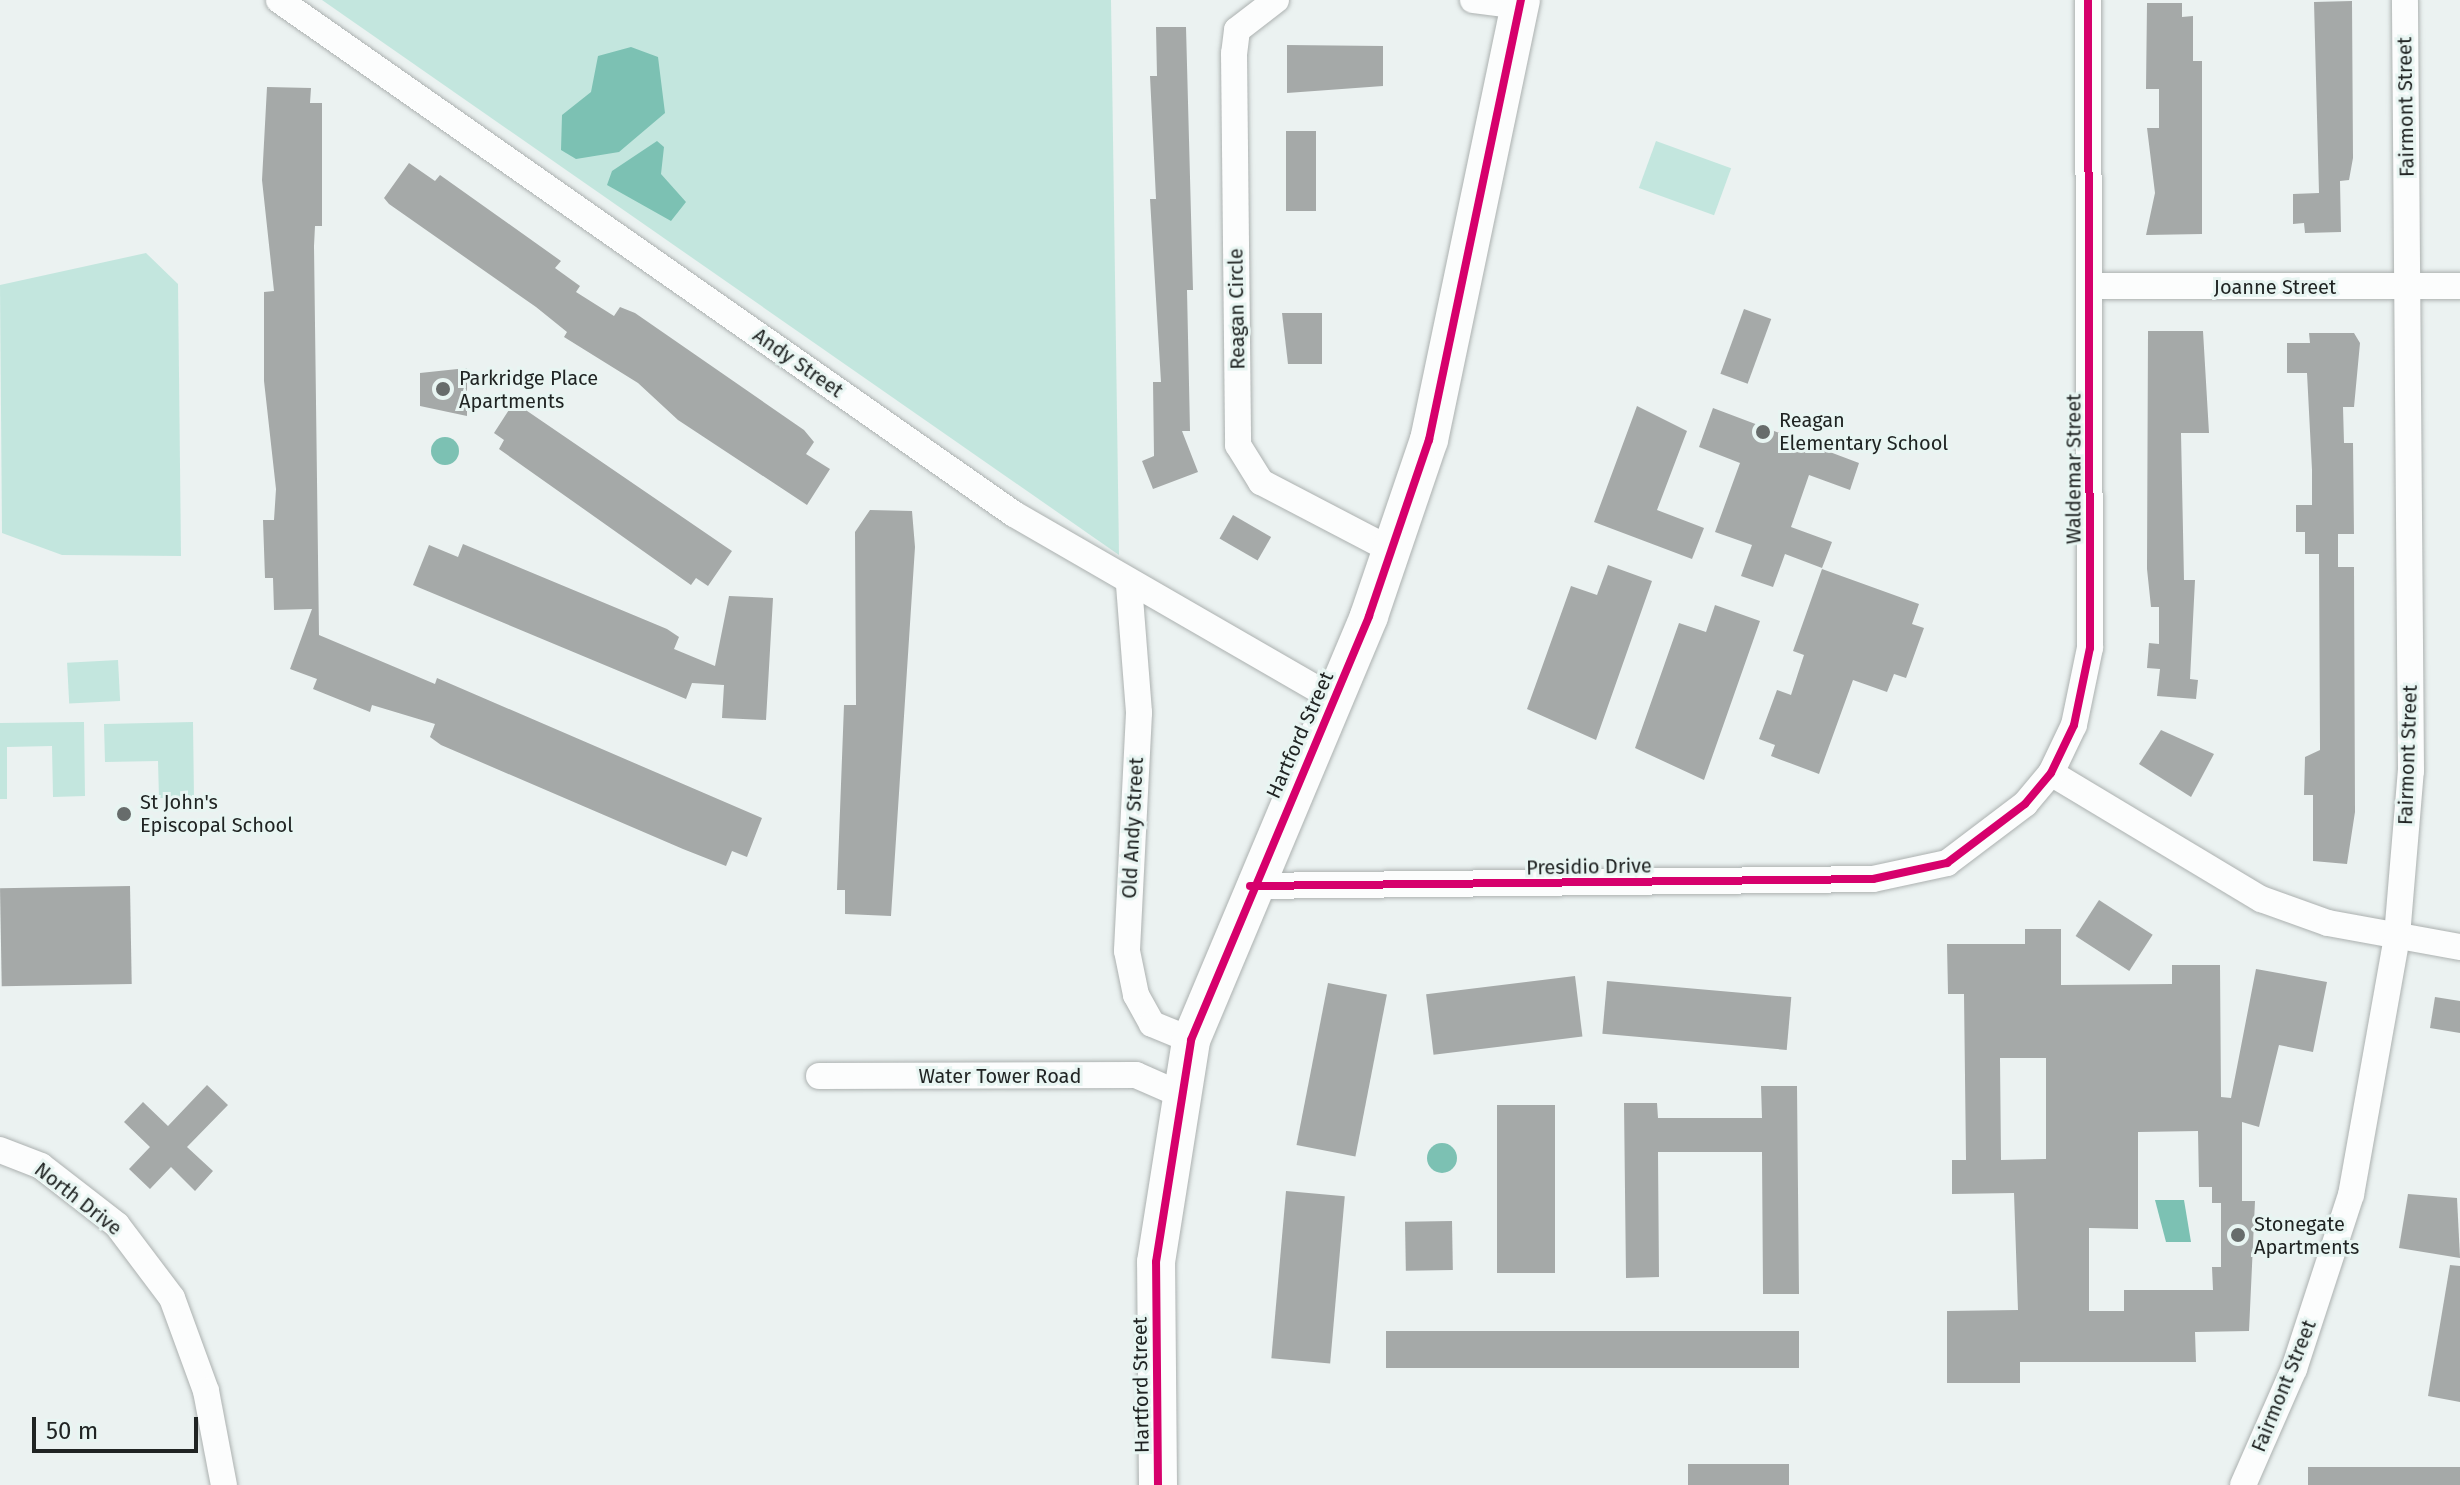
<!DOCTYPE html>
<style>
body{margin:0}
#map{position:relative;width:2460px;height:1485px;overflow:hidden;background:#ebf2f1;font-family:"Fira Sans",sans-serif}
div>[style]{position:absolute}
[style*='--x']{left:calc(var(--x)*1px);top:calc(var(--y)*1px);width:calc(var(--w)*1px);rotate:calc(var(--a)*1deg)}
.green>*{inset:0;background:#c3e6de;transform-origin:0 0}
.water>*{inset:0;background:#7cc1b3}
.round{border-radius:50%}
.building>*{inset:0;background:#a5a9a8;transform-origin:0 0}
.roads{filter:drop-shadow(0 0 2px #acb1b0) drop-shadow(0 0 2px #acb1b0)}
.street>*{height:26px;margin:-13px;padding:0 13px;transform-origin:13px;border-radius:13px;background:#fcfdfd}
.secondary>*{height:38px;margin:-19px;padding:0 19px;transform-origin:19px;border-radius:19px;background:#fcfdfd}
.cycleway>*{height:8px;margin:-4px;padding:0 4px;transform-origin:4px;border-radius:4px;background:#d6006c}
.dots>*{width:22px;height:22px;translate:-50% -50%;box-sizing:border-box;border:4px solid #e8f5f2;border-radius:50%}
span{translate:-50% -50%;white-space:nowrap;text-align:center;line-height:1.15;-webkit-text-stroke:6px #e8f5f2;paint-order:stroke}
.street-label{font-size:20px;color:#202423}
.poi-label{font-size:20px;color:#202423}
.left{translate:0 -50%;text-align:left}
.scale{position:absolute;left:32px;top:1417px;width:166px;height:36px;box-sizing:border-box;border:4px solid #202423;border-top:0;padding-left:10px;font-size:24px;line-height:28px;white-space:nowrap;color:#202423;-webkit-text-stroke:6px #e8f5f2;paint-order:stroke}
</style>
<div id="map">
<div class="green">
<div style="clip-path:polygon(322px 0,1111px 0,1119px 555px)"></div>
<div style="left:1656px;top:141px;width:80px;height:50px;rotate:20deg"></div>
<div style="clip-path:polygon(146px 253px,178px 284px,181px 556px,62px 555px,2px 533px,0 285px)"></div>
<div style="left:118px;top:660px;width:41px;height:51px;rotate:87deg"></div>
<div style="clip-path:polygon(84px 722px,85px 796px,53px 797px,52px 746px,7px 747px,7px 799px,0 799px,0 723px)"></div>
<div style="clip-path:polygon(193px 722px,194px 798px,159px 798px,158px 761px,105px 762px,104px 724px)"></div>
</div>
<div class="water">
<div style="clip-path:polygon(631px 47px,658px 57px,665px 113px,619px 152px,576px 159px,561px 150px,562px 115px,591px 92px,598px 56px)"></div>
<div style="clip-path:polygon(657px 141px,664px 147px,661px 174px,686px 202px,671px 221px,607px 185px,612px 171px)"></div>
<div class="round" style="left:431px;top:437px;width:28px;height:28px"></div>
<div class="round" style="left:1427px;top:1143px;width:30px;height:30px"></div>
<div style="clip-path:polygon(2155px 1200px,2184px 1200px,2191px 1242px,2166px 1242px)"></div>
</div>
<div class="building">
<div style="clip-path:polygon(2352px 1px,2353px 158px,2349px 180px,2340px 181px,2341px 232px,2305px 233px,2304px 223px,2293px 224px,2293px 194px,2319px 193px,2314px 2px)"></div>
<div style="clip-path:polygon(2147px 3px,2182px 3px,2182px 17px,2193px 16px,2193px 61px,2202px 61px,2202px 234px,2146px 235px,2155px 193px,2147px 128px,2159px 128px,2159px 89px,2146px 89px)"></div>
<div style="clip-path:polygon(1156px 27px,1186px 27px,1193px 290px,1187px 290px,1190px 431px,1182px 431px,1198px 472px,1153px 489px,1142px 461px,1154px 456px,1153px 382px,1161px 382px,1150px 199px,1156px 199px,1150px 76px,1157px 76px)"></div>
<div style="clip-path:polygon(1287px 45px,1383px 46px,1383px 86px,1287px 93px)"></div>
<div style="clip-path:polygon(267px 87px,311px 88px,310px 103px,322px 103px,322px 226px,315px 226px,314px 246px,319px 635px,435px 684px,437px 678px,762px 818px,747px 857px,732px 851px,726px 866px,683px 849px,441px 745px,430px 737px,435px 724px,372px 705px,370px 712px,313px 689px,317px 679px,290px 669px,312px 609px,274px 610px,273px 578px,265px 578px,263px 520px,274px 520px,276px 489px,264px 381px,264px 292px,274px 291px,262px 180px)"></div>
<div style="left:1286px;top:131px;width:30px;height:80px"></div>
<div style="clip-path:polygon(409px 163px,435px 181px,440px 175px,561px 261px,555px 268px,580px 286px,576px 292px,614px 316px,620px 307px,635px 313px,804px 430px,814px 442px,806px 454px,830px 469px,807px 505px,678px 420px,638px 383px,564px 337px,567px 332px,536px 307px,389px 204px,384px 198px)"></div>
<div style="left:1744px;top:309px;width:29px;height:69px;rotate:20deg"></div>
<div style="clip-path:polygon(1282px 313px,1322px 313px,1322px 364px,1288px 364px)"></div>
<div style="clip-path:polygon(2148px 331px,2203px 331px,2209px 433px,2181px 433px,2184px 580px,2195px 580px,2190px 679px,2198px 680px,2196px 699px,2157px 696px,2160px 669px,2147px 668px,2149px 643px,2159px 644px,2159px 607px,2151px 607px,2147px 569px)"></div>
<div style="clip-path:polygon(2309px 333px,2354px 333px,2360px 343px,2354px 407px,2343px 407px,2344px 443px,2353px 443px,2354px 534px,2338px 534px,2338px 567px,2354px 567px,2355px 812px,2347px 864px,2313px 861px,2313px 795px,2304px 795px,2305px 757px,2320px 750px,2319px 554px,2305px 554px,2305px 532px,2296px 532px,2296px 505px,2312px 505px,2312px 470px,2307px 373px,2287px 373px,2287px 343px,2310px 343px)"></div>
<div style="clip-path:polygon(467px 368px,467px 416px,420px 406px,420px 373px)"></div>
<div style="clip-path:polygon(514px 402px,732px 551px,708px 586px,696px 578px,691px 585px,499px 449px,504px 440px,494px 433px)"></div>
<div style="clip-path:polygon(1637px 406px,1687px 431px,1657px 510px,1704px 528px,1692px 559px,1594px 522px)"></div>
<div style="clip-path:polygon(1713px 408px,1859px 463px,1850px 490px,1809px 475px,1791px 527px,1832px 542px,1822px 568px,1785px 554px,1773px 587px,1741px 576px,1752px 545px,1715px 532px,1740px 463px,1699px 447px)"></div>
<div style="clip-path:polygon(870px 510px,912px 511px,915px 547px,891px 916px,845px 914px,845px 890px,837px 890px,844px 705px,856px 705px,855px 532px)"></div>
<div style="left:1233px;top:515px;width:44px;height:27px;rotate:30deg"></div>
<div style="clip-path:polygon(463px 544px,667px 629px,679px 637px,674px 649px,715px 666px,729px 596px,773px 598px,766px 720px,722px 718px,724px 685px,692px 683px,686px 699px,413px 585px,429px 545px,458px 557px)"></div>
<div style="clip-path:polygon(1608px 565px,1652px 581px,1596px 740px,1527px 709px,1571px 586px,1597px 595px)"></div>
<div style="clip-path:polygon(1822px 569px,1919px 604px,1912px 624px,1924px 628px,1906px 678px,1894px 674px,1887px 692px,1853px 680px,1819px 774px,1771px 756px,1775px 745px,1759px 739px,1777px 690px,1791px 695px,1804px 655px,1793px 651px)"></div>
<div style="clip-path:polygon(1715px 605px,1760px 621px,1704px 780px,1635px 748px,1679px 623px,1706px 632px)"></div>
<div style="clip-path:polygon(2161px 730px,2214px 754px,2191px 797px,2139px 764px)"></div>
<div style="left:130px;top:886px;width:98px;height:130px;rotate:89deg"></div>
<div style="left:2099px;top:900px;width:64px;height:43px;rotate:33deg"></div>
<div style="clip-path:polygon(evenodd,2025px 929px,2061px 929px,2061px 985px,2172px 984px,2172px 965px,2220px 965px,2221px 1097px,2231px 1098px,2256px 969px,2327px 982px,2313px 1052px,2279px 1045px,2259px 1127px,2242px 1122px,2242px 1201px,2255px 1201px,2249px 1331px,2195px 1332px,2196px 1362px,2020px 1362px,2020px 1383px,1947px 1383px,1947px 1311px,2018px 1310px,2014px 1193px,1952px 1194px,1952px 1160px,1966px 1160px,1964px 994px,1948px 994px,1947px 944px,2025px 944px,2025px 929px,2000px 1058px,2046px 1058px,2046px 1159px,2001px 1160px,2000px 1058px,2025px 929px,2198px 1131px,2199px 1187px,2212px 1187px,2212px 1203px,2221px 1203px,2221px 1267px,2212px 1267px,2213px 1290px,2124px 1290px,2124px 1311px,2089px 1311px,2089px 1228px,2138px 1229px,2138px 1132px,2198px 1131px)"></div>
<div style="left:1575px;top:976px;width:61px;height:150px;rotate:83deg"></div>
<div style="left:1607px;top:981px;width:185px;height:53px;rotate:5deg"></div>
<div style="left:1328px;top:983px;width:60px;height:165px;rotate:11deg"></div>
<div style="clip-path:polygon(2435px 997px,2460px 1001px,2460px 1033px,2430px 1028px)"></div>
<div style="clip-path:polygon(207px 1085px,228px 1105px,187px 1147px,213px 1171px,195px 1191px,171px 1167px,150px 1189px,129px 1169px,150px 1147px,124px 1122px,143px 1102px,168px 1126px)"></div>
<div style="clip-path:polygon(1761px 1086px,1797px 1086px,1799px 1294px,1763px 1294px,1762px 1152px,1658px 1152px,1659px 1277px,1626px 1278px,1624px 1103px,1657px 1103px,1658px 1118px,1762px 1118px)"></div>
<div style="left:1497px;top:1105px;width:58px;height:168px"></div>
<div style="left:1286px;top:1191px;width:59px;height:168px;rotate:5deg"></div>
<div style="clip-path:polygon(2408px 1194px,2457px 1198px,2460px 1258px,2399px 1248px)"></div>
<div style="left:1452px;top:1221px;width:49px;height:47px;rotate:89deg"></div>
<div style="clip-path:polygon(2450px 1265px,2460px 1266px,2460px 1402px,2428px 1396px)"></div>
<div style="left:1799px;top:1331px;width:37px;height:413px;rotate:90deg"></div>
<div style="left:1789px;top:1464px;width:21px;height:101px;rotate:90deg"></div>
<div style="left:2460px;top:1467px;width:18px;height:152px;rotate:90deg"></div>
</div>
<div class="roads">
<div class="street">
<div style="--x:279;--y:0;--w:897;--a:34.97"></div>
<div style="--x:1014;--y:514;--w:370;--a:30"></div>
<div style="--x:1276;--y:0;--w:49;--a:142.4"></div>
<div style="--x:1237;--y:30;--w:23;--a:97"></div>
<div style="--x:1234;--y:53;--w:392;--a:89.4"></div>
<div style="--x:1238;--y:445;--w:44;--a:58.1"></div>
<div style="--x:1261;--y:482;--w:149;--a:27.6"></div>
<div style="--x:1473;--y:0;--w:47;--a:7.3"></div>
<div style="--x:2091;--y:286;--w:369;--a:0"></div>
<div style="--x:1129;--y:585;--w:128;--a:85.5"></div>
<div style="--x:1139;--y:713;--w:238;--a:92.9"></div>
<div style="--x:1127;--y:951;--w:45;--a:78.4"></div>
<div style="--x:1136;--y:995;--w:33;--a:61"></div>
<div style="--x:1152;--y:1024;--w:42;--a:22.3"></div>
<div style="--x:2051;--y:773;--w:245;--a:31"></div>
<div style="--x:2261;--y:899;--w:71;--a:19.7"></div>
<div style="--x:2328;--y:923;--w:134;--a:10.3"></div>
<div style="--x:1250;--y:886;--w:623;--a:-0.64"></div>
<div style="--x:1873;--y:879;--w:76;--a:-12.2"></div>
<div style="--x:1947;--y:863;--w:98;--a:-37.1"></div>
<div style="--x:2025;--y:804;--w:40;--a:-50"></div>
<div style="--x:2051;--y:773;--w:53;--a:-64.4"></div>
<div style="--x:2074;--y:725;--w:79;--a:-78.3"></div>
<div style="--x:2090;--y:648;--w:648;--a:-90.18"></div>
<div style="--x:819;--y:1076;--w:317;--a:-0.2"></div>
<div style="--x:1136;--y:1075;--w:45;--a:23.7"></div>
<div style="--x:0;--y:1150;--w:44;--a:21.3"></div>
<div style="--x:41;--y:1166;--w:96;--a:37.8"></div>
<div style="--x:117;--y:1225;--w:91;--a:53"></div>
<div style="--x:172;--y:1298;--w:99;--a:69.9"></div>
<div style="--x:206;--y:1391;--w:96;--a:79.2"></div>
<div style="--x:2243;--y:1485;--w:127;--a:-66.3"></div>
<div style="--x:2294;--y:1369;--w:183;--a:-71.9"></div>
<div style="--x:2351;--y:1195;--w:263;--a:-79.9"></div>
<div style="--x:2397;--y:936;--w:166;--a:-85.2"></div>
<div style="--x:2411;--y:771;--w:771;--a:-90.45"></div>
</div>
<div class="secondary">
<div style="--x:1158;--y:1485;--w:223;--a:-90.5"></div>
<div style="--x:1156;--y:1262;--w:225;--a:-81"></div>
<div style="--x:1191;--y:1040;--w:460;--a:-67.2"></div>
<div style="--x:1369;--y:616;--w:186;--a:-71.2"></div>
<div style="--x:1429;--y:440;--w:450;--a:-78.2"></div>
</div>
</div>
<div class="cycleway">
<div style="--x:1250;--y:886;--w:623;--a:-0.64"></div>
<div style="--x:1873;--y:879;--w:76;--a:-12.2"></div>
<div style="--x:1947;--y:863;--w:98;--a:-37.1"></div>
<div style="--x:2025;--y:804;--w:40;--a:-50"></div>
<div style="--x:2051;--y:773;--w:53;--a:-64.4"></div>
<div style="--x:2074;--y:725;--w:79;--a:-78.3"></div>
<div style="--x:2090;--y:648;--w:648;--a:-90.18"></div>
<div style="--x:1158;--y:1485;--w:223;--a:-90.5"></div>
<div style="--x:1156;--y:1262;--w:225;--a:-81"></div>
<div style="--x:1191;--y:1040;--w:460;--a:-67.2"></div>
<div style="--x:1369;--y:616;--w:186;--a:-71.2"></div>
<div style="--x:1429;--y:440;--w:450;--a:-78.2"></div>
</div>
<div class="dots">
<div style="left:443px;top:389px;background:#676c6b"></div>
<div style="left:1763px;top:432px;background:#676c6b"></div>
<div style="left:124px;top:814px;background:#676c6b"></div>
<div style="left:2238px;top:1235px;background:#676c6b"></div>
</div>
<div class="street-label">
<span style="left:2406px;top:107px;rotate:-91deg">Fairmont Street</span>
<span style="left:2275px;top:287px">Joanne Street</span>
<span style="left:1237px;top:309px;rotate:-91deg">Reagan Circle</span>
<span style="left:798px;top:363px;rotate:35deg">Andy Street</span>
<span style="left:2074px;top:469px;rotate:-90deg">Waldemar Street</span>
<span style="left:1300px;top:735px;rotate:-66deg">Hartford Street</span>
<span style="left:2408px;top:755px;rotate:-88deg">Fairmont Street</span>
<span style="left:1133px;top:828px;rotate:-87deg">Old Andy Street</span>
<span style="left:1589px;top:867px;rotate:-1deg">Presidio Drive</span>
<span style="left:1000px;top:1076px">Water Tower Road</span>
<span style="left:78px;top:1199px;rotate:38deg">North Drive</span>
<span style="left:1141px;top:1385px;rotate:-91deg">Hartford Street</span>
<span style="left:2284px;top:1386px;rotate:-68deg">Fairmont Street</span>
</div>
<div class="poi-label">
<span class="left" style="left:459px;top:390px">Parkridge Place<br>Apartments</span>
<span class="left" style="left:1779px;top:432px">Reagan<br>Elementary School</span>
<span class="left" style="left:140px;top:814px">St John's<br>Episcopal School</span>
<span class="left" style="left:2254px;top:1236px">Stonegate<br>Apartments</span>
</div>
<div class="scale">50 m</div>
</div>
